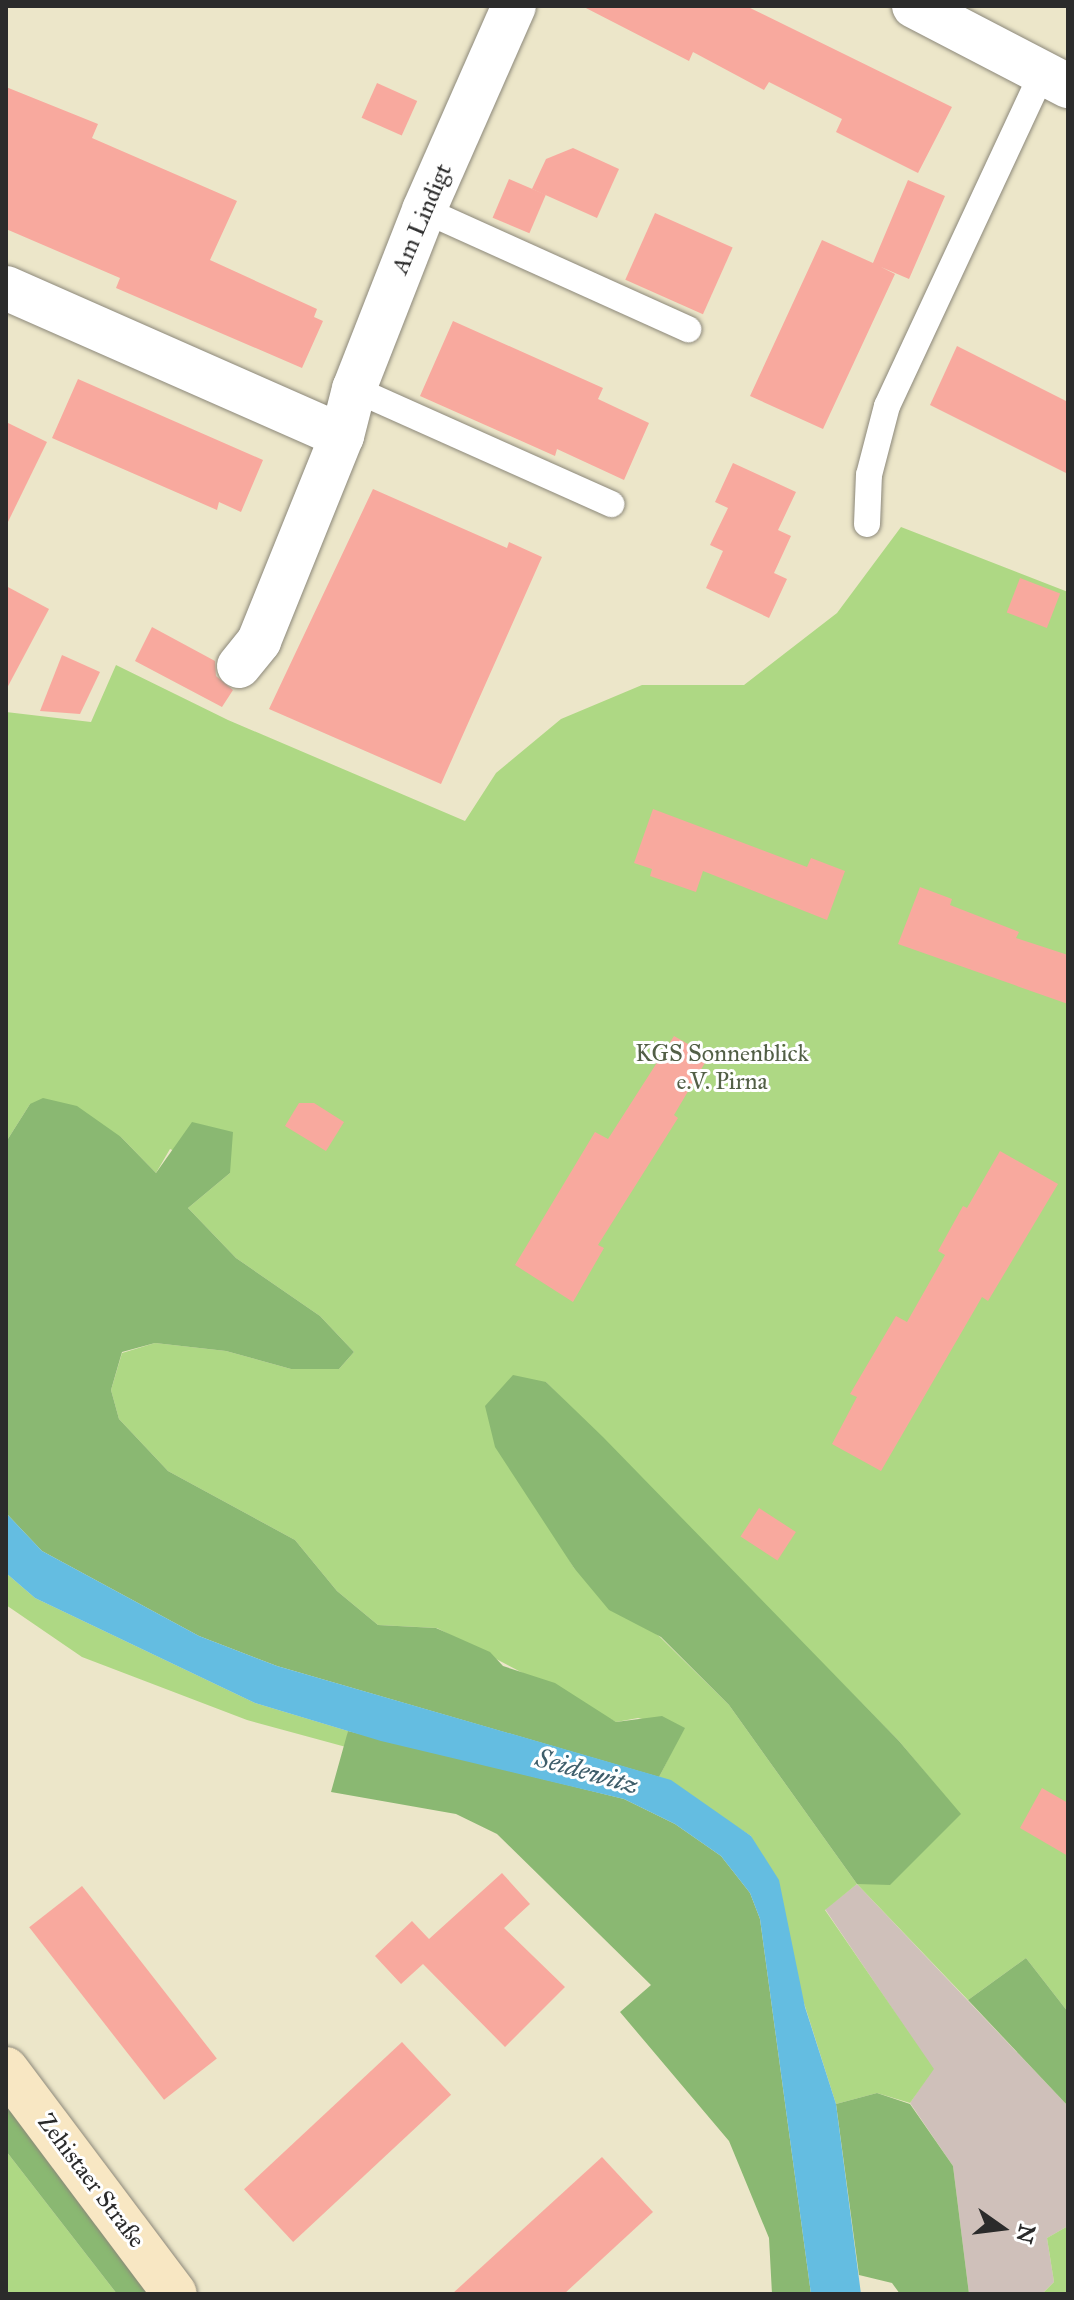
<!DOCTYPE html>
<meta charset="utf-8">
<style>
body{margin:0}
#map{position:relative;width:1074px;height:2300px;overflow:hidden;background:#ece6c9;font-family:"IM FELL Great Primer",serif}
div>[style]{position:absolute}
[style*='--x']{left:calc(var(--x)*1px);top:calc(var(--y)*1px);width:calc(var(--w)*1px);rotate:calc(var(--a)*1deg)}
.industrial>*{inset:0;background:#cfc0ba}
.green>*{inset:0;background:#aed884}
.forest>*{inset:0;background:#8ab872}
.water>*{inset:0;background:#64bde1}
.building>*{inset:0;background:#f8a99e;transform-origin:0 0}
.roads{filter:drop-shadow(0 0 2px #8c887a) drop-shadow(0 0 2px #8c887a)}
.lane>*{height:26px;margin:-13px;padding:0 13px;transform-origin:13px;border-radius:13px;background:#fff}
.street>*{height:44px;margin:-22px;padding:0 22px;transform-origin:22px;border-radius:22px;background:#fff}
.secondary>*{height:44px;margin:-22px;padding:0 22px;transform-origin:22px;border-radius:22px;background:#f8e7c3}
span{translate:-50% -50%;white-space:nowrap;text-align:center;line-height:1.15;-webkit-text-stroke:6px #fff;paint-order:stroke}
.street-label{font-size:24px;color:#2b2b2b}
.park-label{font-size:24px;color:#525f46}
.water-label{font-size:26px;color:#3f5e6b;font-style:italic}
.frame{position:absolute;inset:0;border:8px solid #2b2b2b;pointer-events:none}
.north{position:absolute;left:962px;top:2188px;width:80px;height:80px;-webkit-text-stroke:6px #fff;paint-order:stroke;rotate:104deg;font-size:22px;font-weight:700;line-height:32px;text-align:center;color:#2b2b2b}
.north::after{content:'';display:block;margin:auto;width:28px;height:36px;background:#2b2b2b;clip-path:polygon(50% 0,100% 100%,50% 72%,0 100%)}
</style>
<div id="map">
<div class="industrial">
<div style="clip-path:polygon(857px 1884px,1068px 2106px,1068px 2226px,1047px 2238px,1054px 2282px,1042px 2294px,969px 2294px,953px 2166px,910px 2103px,933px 2069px,825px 1909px)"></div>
</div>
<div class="green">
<div style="clip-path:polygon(evenodd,901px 527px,1068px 592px,1068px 2012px,1026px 1958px,968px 2000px,857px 1884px,825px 1910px,934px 2069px,910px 2103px,877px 2093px,836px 2104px,751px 1836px,659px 1777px,684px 1728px,638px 1718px,616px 1722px,437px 1628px,378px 1625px,337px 1591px,295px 1540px,168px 1471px,119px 1419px,111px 1390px,122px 1353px,155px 1343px,226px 1351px,291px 1369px,339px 1369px,354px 1352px,320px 1316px,236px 1258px,188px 1208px,230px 1173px,170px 1149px,156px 1173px,121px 1137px,30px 1104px,6px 1142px,6px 712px,91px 722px,116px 665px,228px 720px,465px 821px,496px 773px,561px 719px,642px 685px,744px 685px,837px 613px,901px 527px,546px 1382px,899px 1741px,960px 1814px,857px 1884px,729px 1705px,660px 1637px,574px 1568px,552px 1531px,546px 1382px)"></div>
<div style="clip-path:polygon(6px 1573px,35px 1598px,255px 1703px,348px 1731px,346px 1747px,247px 1720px,82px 1657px,6px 1605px)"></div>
<div style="clip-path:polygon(6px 2151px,117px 2294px,6px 2294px)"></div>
<div style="clip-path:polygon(1068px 2226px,1068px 2294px,1042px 2294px,1054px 2282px,1047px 2238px)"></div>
</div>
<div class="forest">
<div style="clip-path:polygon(43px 1098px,77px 1106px,121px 1137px,156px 1173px,192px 1122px,233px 1132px,230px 1173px,188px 1208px,236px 1258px,320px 1316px,354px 1352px,339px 1369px,291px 1369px,226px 1351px,155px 1343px,122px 1352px,111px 1390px,119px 1419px,168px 1471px,295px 1540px,337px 1591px,378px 1625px,436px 1628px,490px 1652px,503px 1666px,555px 1683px,616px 1722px,662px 1716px,685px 1728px,659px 1777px,277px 1666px,199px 1636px,42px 1551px,6px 1513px,6px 1142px,30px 1104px)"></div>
<div style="clip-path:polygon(513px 1375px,546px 1382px,603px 1437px,899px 1741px,961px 1814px,890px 1885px,857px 1884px,729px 1705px,661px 1637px,609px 1610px,574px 1568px,495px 1447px,485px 1406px)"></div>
<div style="clip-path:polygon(348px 1731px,624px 1799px,675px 1824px,721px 1856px,750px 1893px,760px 1919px,811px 2294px,772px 2294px,769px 2238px,729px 2141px,620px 2012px,651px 1985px,497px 1834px,456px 1814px,331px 1792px)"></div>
<div style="clip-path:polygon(1026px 1958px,1068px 2012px,1068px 2106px,968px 2000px)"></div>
<div style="clip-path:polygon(6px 2089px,160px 2294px,117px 2294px,6px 2151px)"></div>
<div style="clip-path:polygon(877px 2093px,910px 2104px,953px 2166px,969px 2294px,900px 2294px,892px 2283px,859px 2275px,836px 2104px)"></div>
</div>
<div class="water">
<div style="clip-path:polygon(6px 1513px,42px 1551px,199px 1636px,277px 1666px,671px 1780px,751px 1836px,779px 1880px,805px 2007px,836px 2104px,861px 2294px,811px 2294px,760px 1919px,750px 1893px,721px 1856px,675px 1824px,624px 1799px,381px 1741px,255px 1703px,35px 1598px,6px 1573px)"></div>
</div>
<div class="building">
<div style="clip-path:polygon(582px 6px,746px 6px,952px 107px,918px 173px,836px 132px,842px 119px,769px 82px,764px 90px,693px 52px,689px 61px)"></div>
<div style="left:377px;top:83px;width:44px;height:38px;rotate:24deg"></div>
<div style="clip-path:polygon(6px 87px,98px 124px,92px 138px,237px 201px,210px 260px,317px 309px,314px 317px,323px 321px,302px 368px,116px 288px,120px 278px,6px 229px)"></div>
<div style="clip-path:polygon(573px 148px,619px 169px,597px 218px,532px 189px,546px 159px)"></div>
<div style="left:509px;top:179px;width:40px;height:42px;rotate:23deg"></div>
<div style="clip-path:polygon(908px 180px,945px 196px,909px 279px,881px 267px,895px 274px,823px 429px,750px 396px,822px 240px,873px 263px)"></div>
<div style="left:655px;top:213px;width:85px;height:73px;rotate:24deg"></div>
<div style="clip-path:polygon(453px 321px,603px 388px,598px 399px,649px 423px,624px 480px,557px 449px,555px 456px,420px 396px)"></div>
<div style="clip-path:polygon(957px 346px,1068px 402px,1068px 474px,930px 405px)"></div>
<div style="clip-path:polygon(78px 379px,263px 460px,241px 512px,219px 502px,217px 510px,52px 438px)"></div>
<div style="clip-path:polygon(6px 422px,47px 442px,6px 526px)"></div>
<div style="clip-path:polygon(733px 463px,796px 492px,778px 530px,791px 536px,774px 573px,787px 579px,769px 618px,706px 588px,723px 551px,710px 545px,728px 508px,715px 502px)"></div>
<div style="clip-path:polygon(373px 489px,507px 548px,509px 542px,542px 557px,441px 784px,269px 709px)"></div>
<div style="left:1020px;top:578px;width:43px;height:37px;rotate:21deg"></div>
<div style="clip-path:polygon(6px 586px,49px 609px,6px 690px)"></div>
<div style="clip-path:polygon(152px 627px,215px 661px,216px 676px,233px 690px,222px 707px,135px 661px)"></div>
<div style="clip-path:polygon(62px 655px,100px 672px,80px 714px,40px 711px)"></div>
<div style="clip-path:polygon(653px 809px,807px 867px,811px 858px,845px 871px,827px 920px,703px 871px,696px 892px,650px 876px,652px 869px,634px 863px)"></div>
<div style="clip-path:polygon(920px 887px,952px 899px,950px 905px,1019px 932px,1016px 938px,1068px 955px,1068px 1004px,898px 944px)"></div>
<div style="clip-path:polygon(674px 1036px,709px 1056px,674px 1115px,678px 1118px,598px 1245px,604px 1248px,573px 1302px,515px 1265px,595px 1132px,608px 1139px)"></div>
<div style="clip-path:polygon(299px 1103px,314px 1103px,344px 1122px,326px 1151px,285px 1126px)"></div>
<div style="clip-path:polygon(1000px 1151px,1058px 1184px,988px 1301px,982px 1297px,881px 1471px,832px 1444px,857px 1397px,850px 1394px,896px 1316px,907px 1322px,945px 1255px,938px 1251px,963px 1206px,967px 1208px)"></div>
<div style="left:759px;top:1508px;width:44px;height:34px;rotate:33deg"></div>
<div style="clip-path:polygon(1042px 1788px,1068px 1803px,1068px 1856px,1020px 1828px)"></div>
<div style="clip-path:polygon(502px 1873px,530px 1904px,504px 1928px,565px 1987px,505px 2047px,423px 1964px,401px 1984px,375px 1956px,412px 1921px,429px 1939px)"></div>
<div style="left:82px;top:1886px;width:219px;height:67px;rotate:52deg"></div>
<div style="left:402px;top:2042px;width:72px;height:216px;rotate:47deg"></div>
<div style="clip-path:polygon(602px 2157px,653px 2212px,564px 2294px,452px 2294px)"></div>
</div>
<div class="roads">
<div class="lane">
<div style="--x:424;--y:210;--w:290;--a:24.3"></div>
<div style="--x:354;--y:389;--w:282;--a:24.1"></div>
<div style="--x:867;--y:524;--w:49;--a:-87.7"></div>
<div style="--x:869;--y:475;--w:71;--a:-75.4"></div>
<div style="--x:887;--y:406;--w:367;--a:-65"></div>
</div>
<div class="street">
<div style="--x:914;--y:6;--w:174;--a:27.5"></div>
<div style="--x:6;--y:288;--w:367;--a:23.8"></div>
<div style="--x:342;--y:436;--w:49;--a:-75.7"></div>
<div style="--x:354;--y:389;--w:192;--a:-68.6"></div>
<div style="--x:424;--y:210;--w:223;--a:-66.2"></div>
<div style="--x:239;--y:666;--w:32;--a:-51"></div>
<div style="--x:259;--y:641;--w:221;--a:-68"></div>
</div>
<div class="secondary">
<div style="--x:6;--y:2069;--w:281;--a:53.1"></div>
</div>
</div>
<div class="street-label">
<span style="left:422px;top:219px;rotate:-67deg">Am Lindigt</span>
<span style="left:91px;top:2181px;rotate:53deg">Zehistaer Straße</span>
</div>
<div class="park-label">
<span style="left:722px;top:1068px">KGS Sonnenblick<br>e.V. Pirna</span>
</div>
<div class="water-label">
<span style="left:587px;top:1772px;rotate:16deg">Seidewitz</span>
</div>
<div class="frame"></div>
<div class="north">N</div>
</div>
